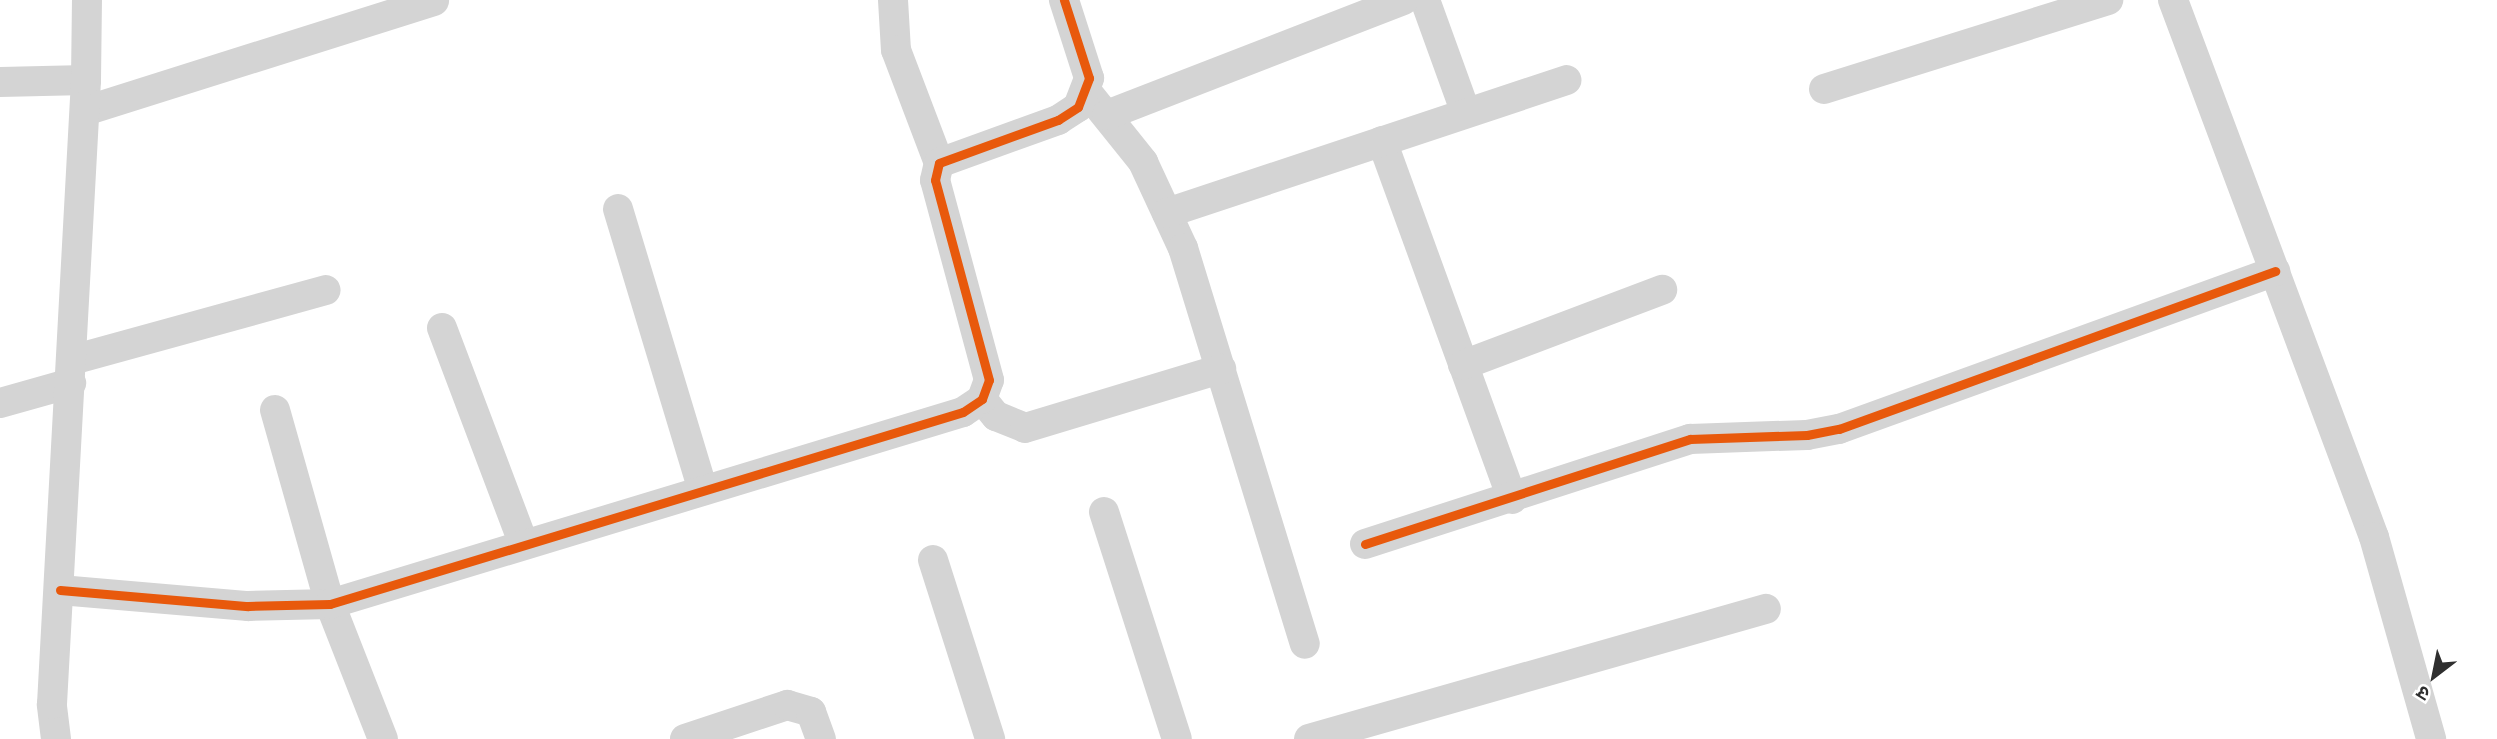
<!DOCTYPE html>
<meta charset="utf-8">
<style>
body{margin:0}
#map{position:relative;width:2497px;height:739px;overflow:hidden;background:#fff;font-family:Manrope,"Noto Sans Devanagari",sans-serif}
div>[style]{position:absolute}
[style*='--x']{left:calc(var(--x)*1px);top:calc(var(--y)*1px);width:calc(var(--w)*1px);rotate:calc(var(--a)*1deg)}
.minor>*{height:30px;margin:-15px;padding:0 15px;transform-origin:15px;border-radius:15px;background:#d4d4d4}
.cycleway>*{height:9px;margin:-4.5px;padding:0 4.5px;transform-origin:4.5px;border-radius:4.5px;background:#e8590c}
span{translate:-50% -50%;white-space:nowrap;text-align:center;line-height:1.15;-webkit-text-stroke:7px #fff;paint-order:stroke}
.north{position:absolute;left:2399px;top:641px;width:70px;height:70px;-webkit-text-stroke:5px #fff;paint-order:stroke;rotate:212deg;font-size:19px;font-weight:700;line-height:28px;text-align:center;color:#2f2f2f}
.north::after{content:'';display:block;margin:auto;width:24px;height:32px;background:#2f2f2f;clip-path:polygon(50% 0,100% 100%,50% 72%,0 100%)}
</style>
<div id="map">
<div class="minor">
<div style="--x:893;--y:0;--w:50;--a:86.6"></div>
<div style="--x:896;--y:50;--w:121;--a:69.2"></div>
<div style="--x:1425;--y:0;--w:120;--a:70.1"></div>
<div style="--x:2173;--y:0;--w:573;--a:69.48"></div>
<div style="--x:2374;--y:537;--w:210;--a:74.2"></div>
<div style="--x:0;--y:82;--w:86;--a:-1.3"></div>
<div style="--x:1824;--y:89;--w:298;--a:-17.4"></div>
<div style="--x:1087;--y:92;--w:90;--a:51.3"></div>
<div style="--x:1143;--y:162;--w:95;--a:65.1"></div>
<div style="--x:1183;--y:248;--w:414;--a:72.9"></div>
<div style="--x:85;--y:111;--w:366;--a:-17.5"></div>
<div style="--x:1107;--y:115;--w:318;--a:-21.2"></div>
<div style="--x:1382;--y:141;--w:381;--a:70"></div>
<div style="--x:618;--y:209;--w:294;--a:73.2"></div>
<div style="--x:1167;--y:213;--w:421;--a:-18.4"></div>
<div style="--x:442;--y:328;--w:229;--a:69.3"></div>
<div style="--x:72;--y:360;--w:263;--a:-15.4"></div>
<div style="--x:1463;--y:365;--w:213;--a:-20.7"></div>
<div style="--x:982;--y:399;--w:22;--a:51"></div>
<div style="--x:996;--y:416;--w:31;--a:22"></div>
<div style="--x:1025;--y:428;--w:205;--a:-16.8"></div>
<div style="--x:0;--y:403;--w:74;--a:-15.7"></div>
<div style="--x:275;--y:410;--w:202;--a:74.2"></div>
<div style="--x:330;--y:604;--w:145;--a:68.6"></div>
<div style="--x:1104;--y:512;--w:238;--a:72.2"></div>
<div style="--x:1365;--y:544;--w:342;--a:-17.9"></div>
<div style="--x:1690;--y:439;--w:117;--a:-2"></div>
<div style="--x:1807;--y:435;--w:33;--a:-11"></div>
<div style="--x:1839;--y:429;--w:464;--a:-19.9"></div>
<div style="--x:933;--y:560;--w:188;--a:72.3"></div>
<div style="--x:60;--y:590;--w:189;--a:4.9"></div>
<div style="--x:248;--y:606;--w:82;--a:-1.4"></div>
<div style="--x:330;--y:604;--w:661;--a:-16.87"></div>
<div style="--x:963;--y:412;--w:23;--a:-34"></div>
<div style="--x:982;--y:399;--w:20;--a:-70"></div>
<div style="--x:989;--y:380;--w:207;--a:-105.1"></div>
<div style="--x:935;--y:180;--w:17;--a:-77"></div>
<div style="--x:939;--y:163;--w:127;--a:-19.9"></div>
<div style="--x:1058;--y:120;--w:24;--a:-33"></div>
<div style="--x:1078;--y:107;--w:31;--a:-69"></div>
<div style="--x:1089;--y:78;--w:82;--a:-107.8"></div>
<div style="--x:56;--y:739;--w:35;--a:-97"></div>
<div style="--x:52;--y:704;--w:625;--a:-86.88"></div>
<div style="--x:86;--y:80;--w:80;--a:-89.3"></div>
<div style="--x:685;--y:739;--w:108;--a:-18.4"></div>
<div style="--x:787;--y:705;--w:25;--a:16"></div>
<div style="--x:811;--y:712;--w:29;--a:70"></div>
<div style="--x:1309;--y:739;--w:475;--a:-15.9"></div>
</div>
<div class="cycleway">
<div style="--x:1365;--y:544;--w:342;--a:-17.9"></div>
<div style="--x:1690;--y:439;--w:117;--a:-2"></div>
<div style="--x:1807;--y:435;--w:33;--a:-11"></div>
<div style="--x:1839;--y:429;--w:464;--a:-19.9"></div>
<div style="--x:60;--y:590;--w:189;--a:4.9"></div>
<div style="--x:248;--y:606;--w:82;--a:-1.4"></div>
<div style="--x:330;--y:604;--w:661;--a:-16.87"></div>
<div style="--x:963;--y:412;--w:23;--a:-34"></div>
<div style="--x:982;--y:399;--w:20;--a:-70"></div>
<div style="--x:989;--y:380;--w:207;--a:-105.1"></div>
<div style="--x:935;--y:180;--w:17;--a:-77"></div>
<div style="--x:939;--y:163;--w:127;--a:-19.9"></div>
<div style="--x:1058;--y:120;--w:24;--a:-33"></div>
<div style="--x:1078;--y:107;--w:31;--a:-69"></div>
<div style="--x:1089;--y:78;--w:82;--a:-107.8"></div>
</div>
<div class="north">उ</div>
</div>
